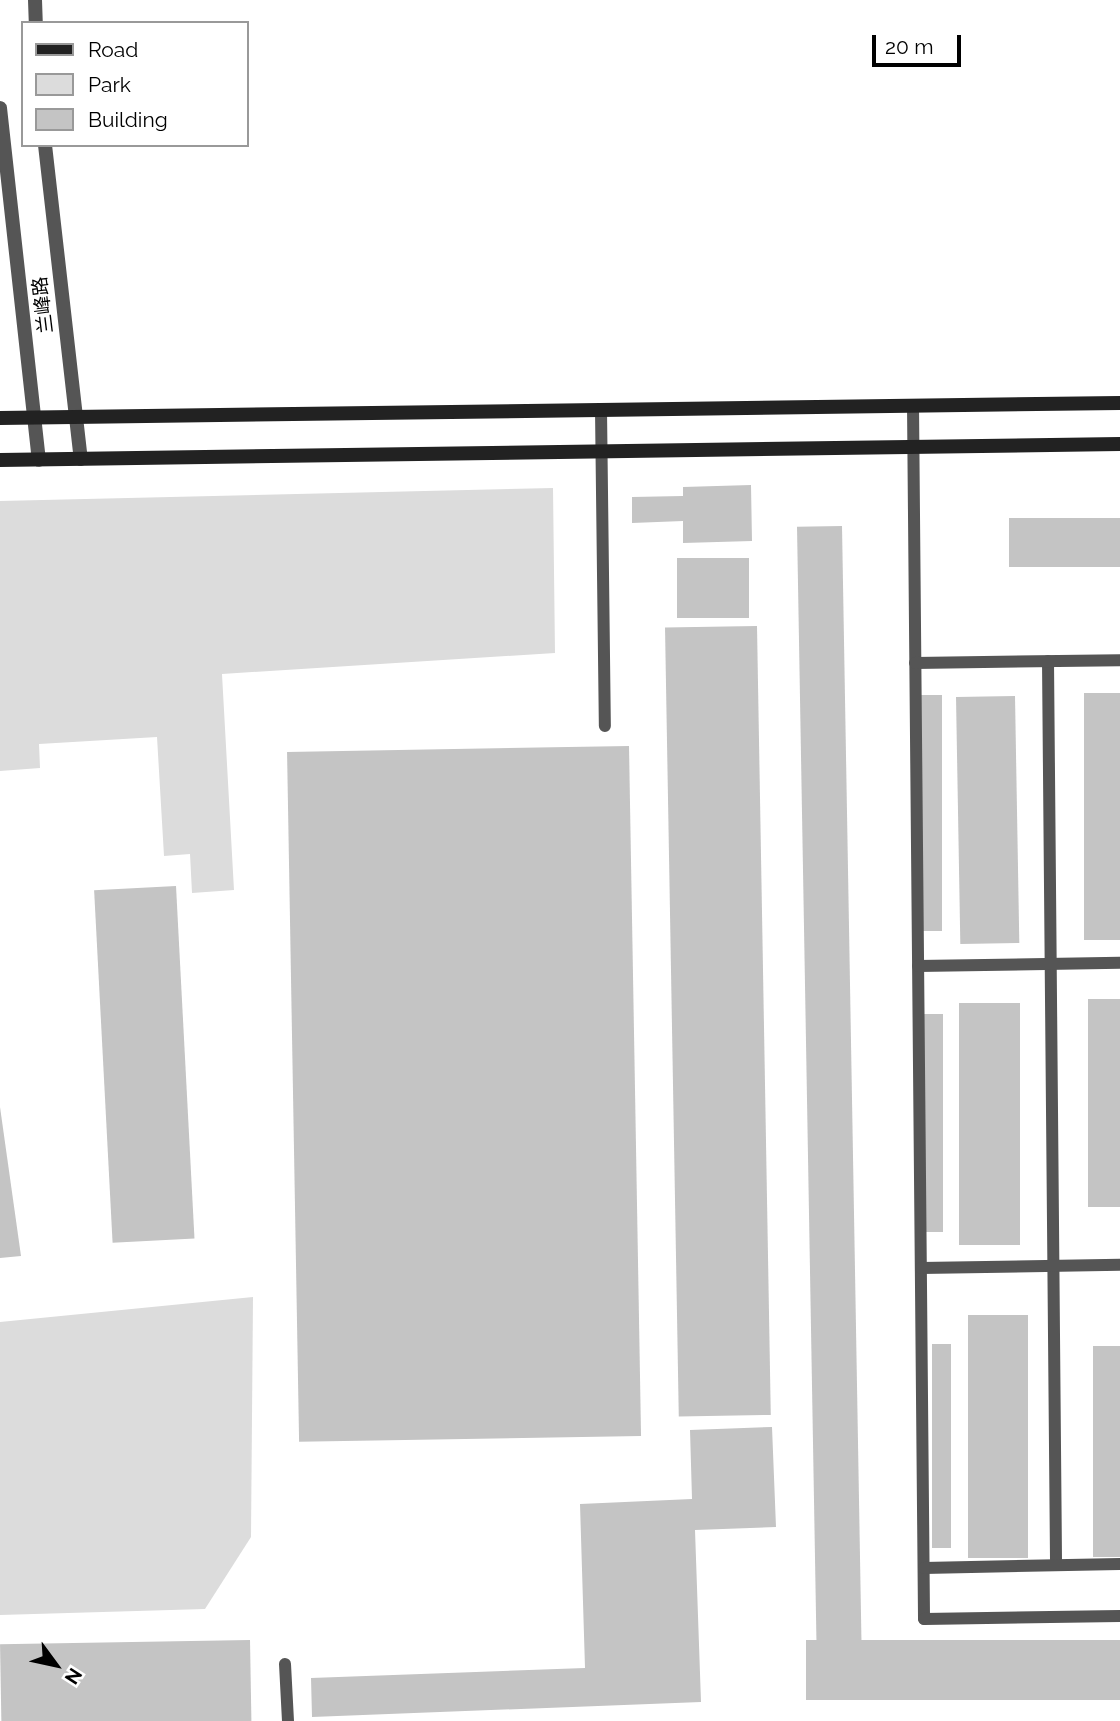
<!DOCTYPE html>
<meta charset="utf-8">
<style>
body{margin:0}
#map{position:relative;width:1120px;height:1721px;overflow:hidden;background:#fff;font-family:Raleway,"Noto Sans SC",sans-serif}
div>[style]{position:absolute}
[style*='--x']{left:calc(var(--x)*1px);top:calc(var(--y)*1px);width:calc(var(--w)*1px);rotate:calc(var(--a)*1deg)}
.green>*{inset:0;background:#dcdcdc}
.building>*{inset:0;background:#c4c4c4;transform-origin:0 0}
.lane>*{height:12px;margin:-6px;padding:0 6px;transform-origin:6px;border-radius:6px;background:#555}
.street>*{height:14px;margin:-7px;padding:0 7px;transform-origin:7px;border-radius:7px;background:#555}
.secondary>*{height:14px;margin:-7px;padding:0 7px;transform-origin:7px;border-radius:7px;background:#222}
span{translate:-50% -50%;white-space:nowrap;text-align:center;line-height:1.15;-webkit-text-stroke:6px #fff;paint-order:stroke}
.street-label{font-size:19px;color:#000}
.legend{position:absolute;left:21px;top:21px;width:228px;height:126px;box-sizing:border-box;background:#fff;border:2px solid #999;margin:0;padding:9px 12px;list-style:none;font-size:21px;color:#000}
.legend li{display:flex;align-items:center;gap:14px;height:35px}
.legend b{width:35px;border:2px solid #999}
.north{position:absolute;left:21px;top:1630px;width:70px;height:70px;-webkit-text-stroke:5px #fff;paint-order:stroke;rotate:123deg;font-size:19px;font-weight:700;line-height:28px;text-align:center;color:#000}
.north::after{content:'';display:block;margin:auto;width:24px;height:32px;background:#000;clip-path:polygon(50% 0,100% 100%,50% 72%,0 100%)}
.scale{position:absolute;left:872px;top:35px;width:89px;height:32px;box-sizing:border-box;border:4px solid #000;border-top:0;padding-left:9px;font-size:21px;line-height:24px;white-space:nowrap;color:#000;-webkit-text-stroke:5px #fff;paint-order:stroke}
</style>
<div id="map">
<div class="green">
<div style="clip-path:polygon(553px 488px,555px 653px,222px 674px,234px 890px,192px 893px,190px 854px,164px 856px,157px 737px,39px 744px,40px 768px,0 771px,0 501px)"></div>
<div style="clip-path:polygon(253px 1297px,251px 1537px,205px 1609px,0 1615px,0 1322px)"></div>
</div>
<div class="building">
<div style="clip-path:polygon(751px 485px,752px 541px,683px 543px,683px 521px,632px 523px,632px 497px,683px 496px,683px 487px)"></div>
<div style="left:1120px;top:518px;width:49px;height:111px;rotate:90deg"></div>
<div style="left:842px;top:526px;width:1118px;height:45px;rotate:89deg"></div>
<div style="left:677px;top:558px;width:72px;height:60px"></div>
<div style="left:757px;top:626px;width:789px;height:92px;rotate:89deg"></div>
<div style="left:1084px;top:693px;width:36px;height:247px"></div>
<div style="left:942px;top:695px;width:236px;height:22px;rotate:90deg"></div>
<div style="left:1015px;top:696px;width:247px;height:59px;rotate:89deg"></div>
<div style="left:629px;top:746px;width:690px;height:342px;rotate:89deg"></div>
<div style="left:176px;top:886px;width:353px;height:82px;rotate:87deg"></div>
<div style="left:1120px;top:999px;width:208px;height:32px;rotate:90deg"></div>
<div style="left:1020px;top:1003px;width:242px;height:61px;rotate:90deg"></div>
<div style="left:922px;top:1014px;width:21px;height:218px"></div>
<div style="clip-path:polygon(0 1107px,21px 1256px,0 1258px)"></div>
<div style="left:1028px;top:1315px;width:243px;height:60px;rotate:90deg"></div>
<div style="left:932px;top:1344px;width:19px;height:204px"></div>
<div style="left:1120px;top:1346px;width:211px;height:27px;rotate:90deg"></div>
<div style="clip-path:polygon(772px 1427px,776px 1527px,695px 1530px,701px 1702px,312px 1717px,311px 1678px,585px 1668px,580px 1504px,692px 1499px,690px 1430px)"></div>
<div style="left:250px;top:1640px;width:81px;height:250px;rotate:89deg"></div>
<div style="left:1120px;top:1640px;width:60px;height:314px;rotate:90deg"></div>
</div>
<div class="lane">
<div style="--x:913;--y:405;--w:1214;--a:89.48"></div>
<div style="--x:924;--y:1619;--w:196;--a:-0.9"></div>
<div style="--x:601;--y:410;--w:316;--a:89.3"></div>
<div style="--x:1048;--y:661;--w:904;--a:89.49"></div>
<div style="--x:915;--y:663;--w:205;--a:-0.8"></div>
<div style="--x:918;--y:966;--w:202;--a:-0.9"></div>
<div style="--x:921;--y:1268;--w:199;--a:-0.9"></div>
<div style="--x:924;--y:1568;--w:196;--a:-1.2"></div>
<div style="--x:285;--y:1664;--w:57;--a:87"></div>
</div>
<div class="street">
<div style="--x:35;--y:0;--w:23;--a:88"></div>
<div style="--x:0;--y:108;--w:354;--a:83.7"></div>
<div style="--x:45;--y:145;--w:316;--a:83.5"></div>
</div>
<div class="secondary">
<div style="--x:0;--y:418;--w:1120;--a:-0.77"></div>
<div style="--x:0;--y:460;--w:1120;--a:-0.82"></div>
</div>
<div class="street-label">
<span style="left:43px;top:305px;rotate:-97deg">兰峰路</span>
</div>
<ul class="legend">
<li><b style="height:9px;background:#222"></b>Road</li>
<li><b style="height:19px;background:#dcdcdc"></b>Park</li>
<li><b style="height:19px;background:#c4c4c4"></b>Building</li>
</ul>
<div class="north">N</div>
<div class="scale">20 m</div>
</div>
